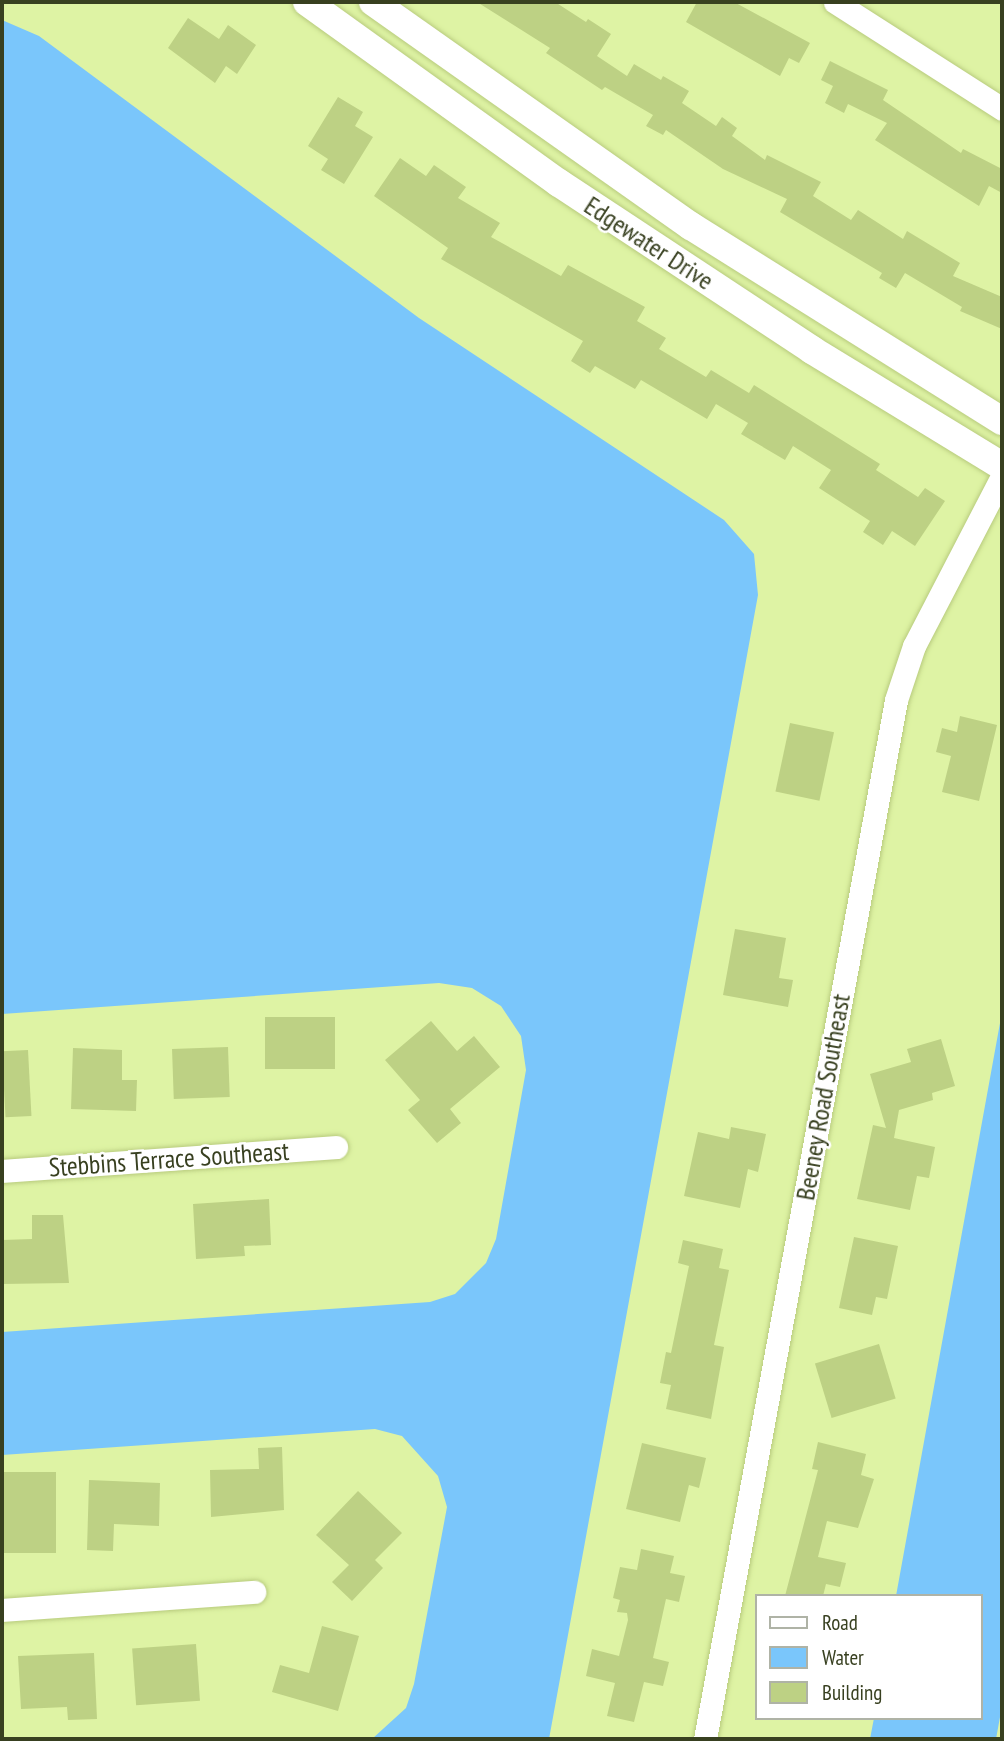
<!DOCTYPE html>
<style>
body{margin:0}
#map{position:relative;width:1004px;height:1741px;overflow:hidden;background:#def3a4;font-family:"PT Sans Narrow",sans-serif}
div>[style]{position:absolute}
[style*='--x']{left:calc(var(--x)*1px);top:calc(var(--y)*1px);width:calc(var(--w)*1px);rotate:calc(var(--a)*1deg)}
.water>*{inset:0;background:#7ac6fb}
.building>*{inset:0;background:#bdd184;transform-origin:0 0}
.roads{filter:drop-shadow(0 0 2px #b8cb7e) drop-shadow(0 0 2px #b8cb7e)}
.minor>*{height:23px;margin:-11.5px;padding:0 11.5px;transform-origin:11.5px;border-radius:11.5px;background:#fff}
.tertiary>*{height:28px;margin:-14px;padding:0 14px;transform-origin:14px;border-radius:14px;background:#fff}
span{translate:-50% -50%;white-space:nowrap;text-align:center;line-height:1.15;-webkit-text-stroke:5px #fff;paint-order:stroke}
.street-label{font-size:26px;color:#384020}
.frame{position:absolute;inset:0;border:4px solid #384020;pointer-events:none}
.legend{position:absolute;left:755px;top:1594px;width:228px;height:126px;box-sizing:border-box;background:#fff;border:2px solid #afb3a6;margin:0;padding:9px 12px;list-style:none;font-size:21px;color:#384020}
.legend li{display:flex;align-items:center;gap:14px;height:35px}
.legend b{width:35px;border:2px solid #afb3a6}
</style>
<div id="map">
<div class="water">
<div style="clip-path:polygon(2px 20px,39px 36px,419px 318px,724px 520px,754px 554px,758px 595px,549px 1739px,372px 1739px,406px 1708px,414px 1684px,447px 1507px,438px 1476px,402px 1436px,375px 1429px,2px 1455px,2px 1332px,430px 1302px,455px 1294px,486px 1263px,496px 1239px,526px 1070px,521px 1036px,501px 1006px,472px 988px,439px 983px,2px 1014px)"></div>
<div style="clip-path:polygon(1002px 1012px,1002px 1706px,996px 1739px,870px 1739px,874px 1718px,981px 1718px,981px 1596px,896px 1596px)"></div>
</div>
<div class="building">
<div style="clip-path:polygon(477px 2px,555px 2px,586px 22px,588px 19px,611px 34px,597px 56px,627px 76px,634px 64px,661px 80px,663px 76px,689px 91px,682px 103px,716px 126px,722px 117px,737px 128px,732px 136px,765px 160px,767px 155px,821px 182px,813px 196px,851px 220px,858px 210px,903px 239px,907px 231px,960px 263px,953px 276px,1002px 297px,1002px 329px,960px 311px,962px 307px,905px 273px,896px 288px,879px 278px,882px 273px,780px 212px,787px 199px,723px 169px,666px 130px,663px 135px,646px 126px,653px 115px,605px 87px,602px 90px,546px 53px,550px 48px)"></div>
<div style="clip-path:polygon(697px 2px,734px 2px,810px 43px,799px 63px,789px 58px,780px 76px,686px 22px)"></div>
<div style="clip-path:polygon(188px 18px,219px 39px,228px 25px,256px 45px,237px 74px,226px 66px,215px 83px,168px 48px)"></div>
<div style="clip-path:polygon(830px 61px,888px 90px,883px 100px,961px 153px,963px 149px,1002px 169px,1002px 193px,989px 186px,979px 206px,875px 140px,887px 123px,848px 104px,844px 113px,825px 103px,833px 86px,821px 80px)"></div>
<div style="clip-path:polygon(338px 97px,363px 112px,355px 126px,373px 137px,344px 184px,321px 170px,328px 159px,308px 146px)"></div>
<div style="clip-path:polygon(400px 158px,426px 176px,434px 165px,466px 187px,458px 198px,500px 223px,491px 237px,561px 276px,568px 265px,645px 307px,637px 321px,666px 338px,659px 349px,706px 377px,711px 370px,749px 393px,754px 385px,880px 464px,876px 470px,918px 497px,925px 488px,945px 501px,915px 546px,892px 531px,883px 545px,863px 532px,870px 521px,819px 488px,831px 470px,793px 446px,785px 460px,741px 434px,748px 423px,716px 404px,707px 419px,641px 380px,635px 389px,595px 366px,590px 373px,571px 361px,583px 341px,441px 259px,448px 248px,374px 196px)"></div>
<div style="clip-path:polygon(960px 716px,997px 725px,979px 801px,942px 792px,951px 756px,936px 752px,942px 728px,957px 732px)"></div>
<div style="left:790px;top:723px;width:45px;height:70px;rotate:12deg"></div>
<div style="clip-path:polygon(735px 929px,786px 938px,779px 978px,793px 980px,788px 1007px,723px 995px)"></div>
<div style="left:265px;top:1017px;width:70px;height:52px"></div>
<div style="clip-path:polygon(431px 1021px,457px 1051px,474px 1036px,500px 1067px,450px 1109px,461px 1123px,437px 1143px,408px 1110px,420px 1100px,385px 1060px)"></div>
<div style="clip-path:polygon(941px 1039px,955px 1086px,932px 1093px,933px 1100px,899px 1110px,894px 1138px,935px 1147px,929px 1178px,917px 1176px,910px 1210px,857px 1199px,873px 1125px,886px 1128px,870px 1074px,911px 1062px,907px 1049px)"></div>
<div style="left:228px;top:1047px;width:50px;height:56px;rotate:88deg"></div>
<div style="clip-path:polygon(73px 1048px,122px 1050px,122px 1080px,137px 1080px,136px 1111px,71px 1109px)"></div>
<div style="left:28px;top:1050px;width:66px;height:26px;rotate:87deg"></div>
<div style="clip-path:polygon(731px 1127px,766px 1134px,758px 1172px,748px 1169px,740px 1208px,684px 1196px,698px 1132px,729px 1139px)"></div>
<div style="clip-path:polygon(269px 1199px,271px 1245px,244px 1246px,245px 1256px,196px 1259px,193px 1204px)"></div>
<div style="clip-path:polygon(32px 1215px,63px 1215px,69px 1283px,2px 1284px,2px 1240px,32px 1239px)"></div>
<div style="clip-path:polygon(854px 1237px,898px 1246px,887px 1299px,876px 1297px,872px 1315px,839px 1308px)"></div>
<div style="clip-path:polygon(683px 1240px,723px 1249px,719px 1268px,729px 1270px,714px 1345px,724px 1347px,711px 1419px,666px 1409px,671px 1385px,660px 1383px,666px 1352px,671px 1353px,689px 1266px,678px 1263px)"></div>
<div style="left:879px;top:1344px;width:57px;height:67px;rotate:73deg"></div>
<div style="clip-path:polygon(818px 1442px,866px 1454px,861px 1475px,874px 1479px,858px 1528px,827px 1521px,818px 1557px,846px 1563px,840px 1587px,826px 1584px,823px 1596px,785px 1596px,818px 1470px,812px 1469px)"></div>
<div style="clip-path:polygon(642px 1443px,706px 1458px,699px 1488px,689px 1485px,680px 1522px,626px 1509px)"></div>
<div style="clip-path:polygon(282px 1447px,284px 1510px,211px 1517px,210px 1470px,259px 1469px,258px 1448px)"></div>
<div style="left:2px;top:1472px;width:54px;height:81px"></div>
<div style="clip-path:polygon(89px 1480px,160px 1483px,159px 1526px,114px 1524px,113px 1551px,87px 1550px)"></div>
<div style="clip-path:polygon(358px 1491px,402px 1533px,375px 1560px,383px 1568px,352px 1601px,332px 1582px,349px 1565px,316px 1535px)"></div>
<div style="clip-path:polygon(641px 1549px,674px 1556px,670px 1573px,685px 1576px,679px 1602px,666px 1599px,653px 1658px,669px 1662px,663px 1686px,644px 1682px,634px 1722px,607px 1716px,615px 1683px,586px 1676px,592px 1649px,619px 1656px,628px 1620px,627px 1613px,617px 1612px,620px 1600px,613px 1598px,620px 1567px,637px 1570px)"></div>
<div style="clip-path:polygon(322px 1626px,359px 1636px,338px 1711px,272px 1692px,280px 1665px,309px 1673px)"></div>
<div style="left:196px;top:1644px;width:57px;height:64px;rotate:86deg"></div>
<div style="clip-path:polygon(94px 1653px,97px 1719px,68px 1720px,67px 1707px,21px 1709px,18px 1656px)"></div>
</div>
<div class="roads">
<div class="minor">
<div style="--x:835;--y:2;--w:198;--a:32.6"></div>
<div style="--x:2;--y:1171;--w:335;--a:-4.1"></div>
<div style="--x:2;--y:1610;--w:253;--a:-4.1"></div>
<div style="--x:705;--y:1739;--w:1056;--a:-79.58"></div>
<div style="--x:896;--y:700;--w:57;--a:-71.6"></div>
<div style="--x:914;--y:646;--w:191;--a:-62.6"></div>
</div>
<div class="tertiary">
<div style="--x:307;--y:2;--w:310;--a:35.7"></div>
<div style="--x:559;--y:183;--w:303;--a:33.4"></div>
<div style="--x:812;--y:350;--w:223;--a:31.4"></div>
<div style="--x:373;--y:2;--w:389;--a:35.2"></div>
<div style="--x:691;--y:226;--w:367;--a:32.1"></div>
</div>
</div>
<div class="street-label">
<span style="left:649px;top:243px;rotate:33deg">Edgewater Drive</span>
<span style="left:823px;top:1097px;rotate:-80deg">Beeney Road Southeast</span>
<span style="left:169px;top:1159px;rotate:-4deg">Stebbins Terrace Southeast</span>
</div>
<div class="frame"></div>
<ul class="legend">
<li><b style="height:9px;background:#fff"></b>Road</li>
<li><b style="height:19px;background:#7ac6fb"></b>Water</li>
<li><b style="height:19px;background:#bdd184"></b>Building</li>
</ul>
</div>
